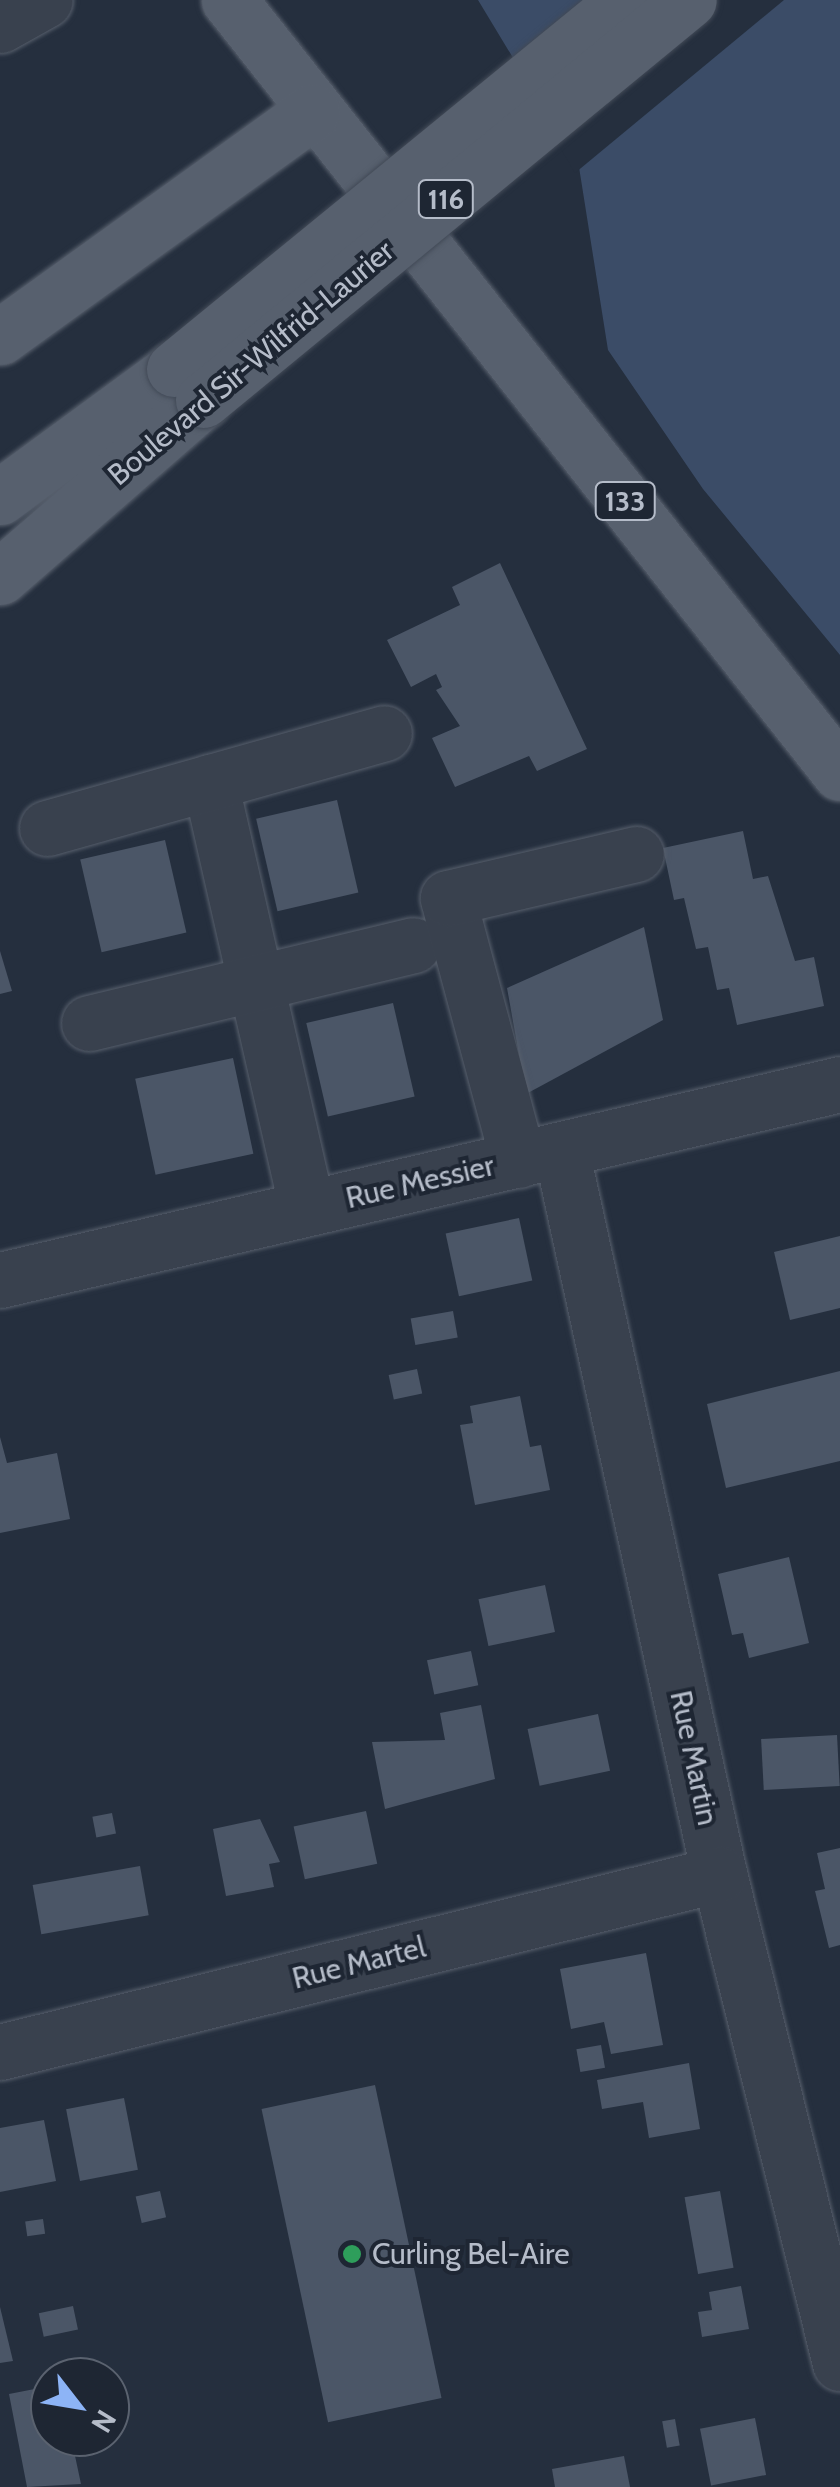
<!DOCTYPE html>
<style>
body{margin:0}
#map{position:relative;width:840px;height:2487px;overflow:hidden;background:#252f3e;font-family:Cabin,sans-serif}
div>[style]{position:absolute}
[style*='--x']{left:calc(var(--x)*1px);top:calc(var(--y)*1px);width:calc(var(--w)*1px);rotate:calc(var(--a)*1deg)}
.water>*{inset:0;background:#3b4c67}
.pier>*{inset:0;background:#252f3e}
.building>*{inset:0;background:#4b5667;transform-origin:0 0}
.roads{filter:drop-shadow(0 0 2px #575f6c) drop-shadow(0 0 2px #575f6c)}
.minor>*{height:55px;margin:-27.5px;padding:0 27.5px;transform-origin:27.5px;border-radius:27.5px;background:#39414e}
.major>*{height:55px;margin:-27.5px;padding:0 27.5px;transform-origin:27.5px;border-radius:27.5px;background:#57606e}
.bridges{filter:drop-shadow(0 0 2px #424a57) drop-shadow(0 0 2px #424a57)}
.major-bridge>*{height:55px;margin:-27.5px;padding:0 27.5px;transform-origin:27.5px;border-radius:27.5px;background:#57606e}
.dots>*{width:28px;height:28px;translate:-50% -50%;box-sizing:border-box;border:5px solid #1e2633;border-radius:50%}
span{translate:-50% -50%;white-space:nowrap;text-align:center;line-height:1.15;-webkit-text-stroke:8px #1e2633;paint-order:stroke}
.shield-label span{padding:2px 8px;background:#1e2633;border:2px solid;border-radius:8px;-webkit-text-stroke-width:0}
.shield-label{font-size:28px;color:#b5bcc9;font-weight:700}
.street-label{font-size:30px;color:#b5bcc9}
.poi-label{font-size:30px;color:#b5bcc9}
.left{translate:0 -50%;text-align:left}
.north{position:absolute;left:30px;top:2357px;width:100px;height:100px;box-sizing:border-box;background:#1e2633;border:2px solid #5a626f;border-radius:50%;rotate:121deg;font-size:28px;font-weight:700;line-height:40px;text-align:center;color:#b5bcc9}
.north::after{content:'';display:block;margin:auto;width:35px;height:45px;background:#8db4f6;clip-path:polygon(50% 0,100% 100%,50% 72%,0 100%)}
</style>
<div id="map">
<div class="water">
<div style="clip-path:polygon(478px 0,840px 0,840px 655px,703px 489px,608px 350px,579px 167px)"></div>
</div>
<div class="pier">
<div style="clip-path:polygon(588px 0,784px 0,575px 173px,511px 64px)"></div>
</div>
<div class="building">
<div style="clip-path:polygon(500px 563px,587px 749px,537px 771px,529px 756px,455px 787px,432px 738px,460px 726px,436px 690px,442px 687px,436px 674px,411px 687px,387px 640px,460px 605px,452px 587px)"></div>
<div style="left:337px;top:800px;width:95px;height:83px;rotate:77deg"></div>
<div style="clip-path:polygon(743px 831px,753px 879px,768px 876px,795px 961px,814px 957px,824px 1006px,737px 1025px,729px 988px,717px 990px,708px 947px,696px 949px,684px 898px,674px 900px,663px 848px)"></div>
<div style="left:165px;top:840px;width:95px;height:87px;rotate:77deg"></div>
<div style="clip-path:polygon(644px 927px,663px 1020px,526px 1094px,507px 988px)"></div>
<div style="clip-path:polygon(0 951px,12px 991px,0 994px)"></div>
<div style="left:393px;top:1003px;width:96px;height:89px;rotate:77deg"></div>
<div style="left:233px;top:1058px;width:98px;height:100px;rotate:78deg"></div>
<div style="left:519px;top:1218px;width:64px;height:75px;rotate:78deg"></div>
<div style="clip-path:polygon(840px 1236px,840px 1308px,790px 1320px,774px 1252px)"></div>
<div style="left:453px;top:1311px;width:27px;height:43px;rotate:80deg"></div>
<div style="left:417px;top:1369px;width:25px;height:29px;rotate:78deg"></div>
<div style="clip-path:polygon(840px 1371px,840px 1461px,726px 1488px,707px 1404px)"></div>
<div style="clip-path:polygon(520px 1396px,530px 1447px,541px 1445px,550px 1490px,475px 1505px,460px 1425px,473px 1423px,470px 1406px)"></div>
<div style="clip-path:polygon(0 1437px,7px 1463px,57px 1453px,70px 1519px,0 1533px)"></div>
<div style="clip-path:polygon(789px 1557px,809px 1643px,749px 1658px,743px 1633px,732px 1635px,718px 1574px)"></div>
<div style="left:545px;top:1585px;width:48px;height:68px;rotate:78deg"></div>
<div style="left:471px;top:1651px;width:35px;height:45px;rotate:78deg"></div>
<div style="clip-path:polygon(481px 1705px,495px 1779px,385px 1809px,372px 1742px,445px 1740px,440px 1713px)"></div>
<div style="left:598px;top:1714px;width:58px;height:72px;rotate:78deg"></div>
<div style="left:837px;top:1735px;width:51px;height:76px;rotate:87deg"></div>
<div style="left:366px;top:1811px;width:54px;height:74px;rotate:78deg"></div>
<div style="left:112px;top:1813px;width:21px;height:20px;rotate:79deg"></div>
<div style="clip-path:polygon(260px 1819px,280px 1862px,269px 1864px,274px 1887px,226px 1896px,213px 1829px)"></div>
<div style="clip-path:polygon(840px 1848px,840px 1945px,829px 1948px,815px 1891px,825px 1889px,817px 1853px)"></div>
<div style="left:140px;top:1866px;width:50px;height:109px;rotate:80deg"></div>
<div style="clip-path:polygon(646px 1953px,663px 2045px,611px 2054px,604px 2022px,571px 2029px,560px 1969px)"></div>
<div style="left:601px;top:2045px;width:23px;height:25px;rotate:80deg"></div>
<div style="clip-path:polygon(689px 2063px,700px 2129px,649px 2138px,643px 2102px,602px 2109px,597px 2080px)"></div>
<div style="left:375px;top:2085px;width:320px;height:116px;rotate:78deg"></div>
<div style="left:124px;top:2098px;width:73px;height:59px;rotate:79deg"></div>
<div style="clip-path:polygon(44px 2120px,56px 2181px,0 2192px,0 2128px)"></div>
<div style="left:160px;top:2191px;width:27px;height:25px;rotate:77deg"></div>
<div style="left:720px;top:2191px;width:78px;height:36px;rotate:80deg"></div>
<div style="left:43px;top:2219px;width:15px;height:18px;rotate:82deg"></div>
<div style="clip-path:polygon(741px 2286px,749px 2329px,702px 2337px,698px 2312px,712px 2310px,709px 2292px)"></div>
<div style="left:73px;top:2306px;width:24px;height:35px;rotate:78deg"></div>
<div style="clip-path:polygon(0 2307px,13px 2361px,0 2363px)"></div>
<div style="clip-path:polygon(50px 2386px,50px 2437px,71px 2437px,81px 2484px,27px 2487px,9px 2394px)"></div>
<div style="left:755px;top:2418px;width:58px;height:56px;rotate:79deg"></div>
<div style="left:675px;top:2419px;width:27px;height:13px;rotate:80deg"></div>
<div style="clip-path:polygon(624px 2456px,630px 2487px,555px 2487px,552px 2469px)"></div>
</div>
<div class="roads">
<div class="minor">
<div style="--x:0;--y:25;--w:51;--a:-29.1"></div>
<div style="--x:210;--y:782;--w:437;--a:77.2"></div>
<div style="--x:47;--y:828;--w:350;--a:-15.7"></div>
<div style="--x:89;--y:1023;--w:333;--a:-13.5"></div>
<div style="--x:561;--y:1150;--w:741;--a:77.69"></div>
<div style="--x:719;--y:1874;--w:504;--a:76.1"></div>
<div style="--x:518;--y:1160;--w:271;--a:-105"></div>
<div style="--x:448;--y:898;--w:193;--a:-13.2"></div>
<div style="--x:0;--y:1280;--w:863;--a:-13.13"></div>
<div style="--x:0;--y:2052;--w:741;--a:-13.9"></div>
</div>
<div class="major">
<div style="--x:229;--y:0;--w:985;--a:51.68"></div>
<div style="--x:0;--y:337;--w:385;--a:-35.8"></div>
<div style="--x:0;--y:497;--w:216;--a:-36.3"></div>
<div style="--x:0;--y:577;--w:269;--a:-41.1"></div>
</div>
</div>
<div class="bridges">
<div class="major-bridge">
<div style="--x:174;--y:369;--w:583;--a:-39.29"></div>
<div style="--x:203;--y:400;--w:629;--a:-39.46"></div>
</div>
</div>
<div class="dots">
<div style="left:352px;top:2254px;background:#2e9e5b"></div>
</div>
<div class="shield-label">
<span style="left:446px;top:199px">116</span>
<span style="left:625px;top:501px">133</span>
</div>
<div class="street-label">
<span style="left:251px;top:363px;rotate:-40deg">Boulevard Sir-Wilfrid-Laurier</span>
<span style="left:420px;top:1182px;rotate:-13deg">Rue Messier</span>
<span style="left:694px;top:1758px;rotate:78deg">Rue Martin</span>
<span style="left:359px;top:1963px;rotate:-14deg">Rue Martel</span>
</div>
<div class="poi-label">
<span class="left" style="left:372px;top:2254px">Curling Bel-Aire</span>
</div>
<div class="north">N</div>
</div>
